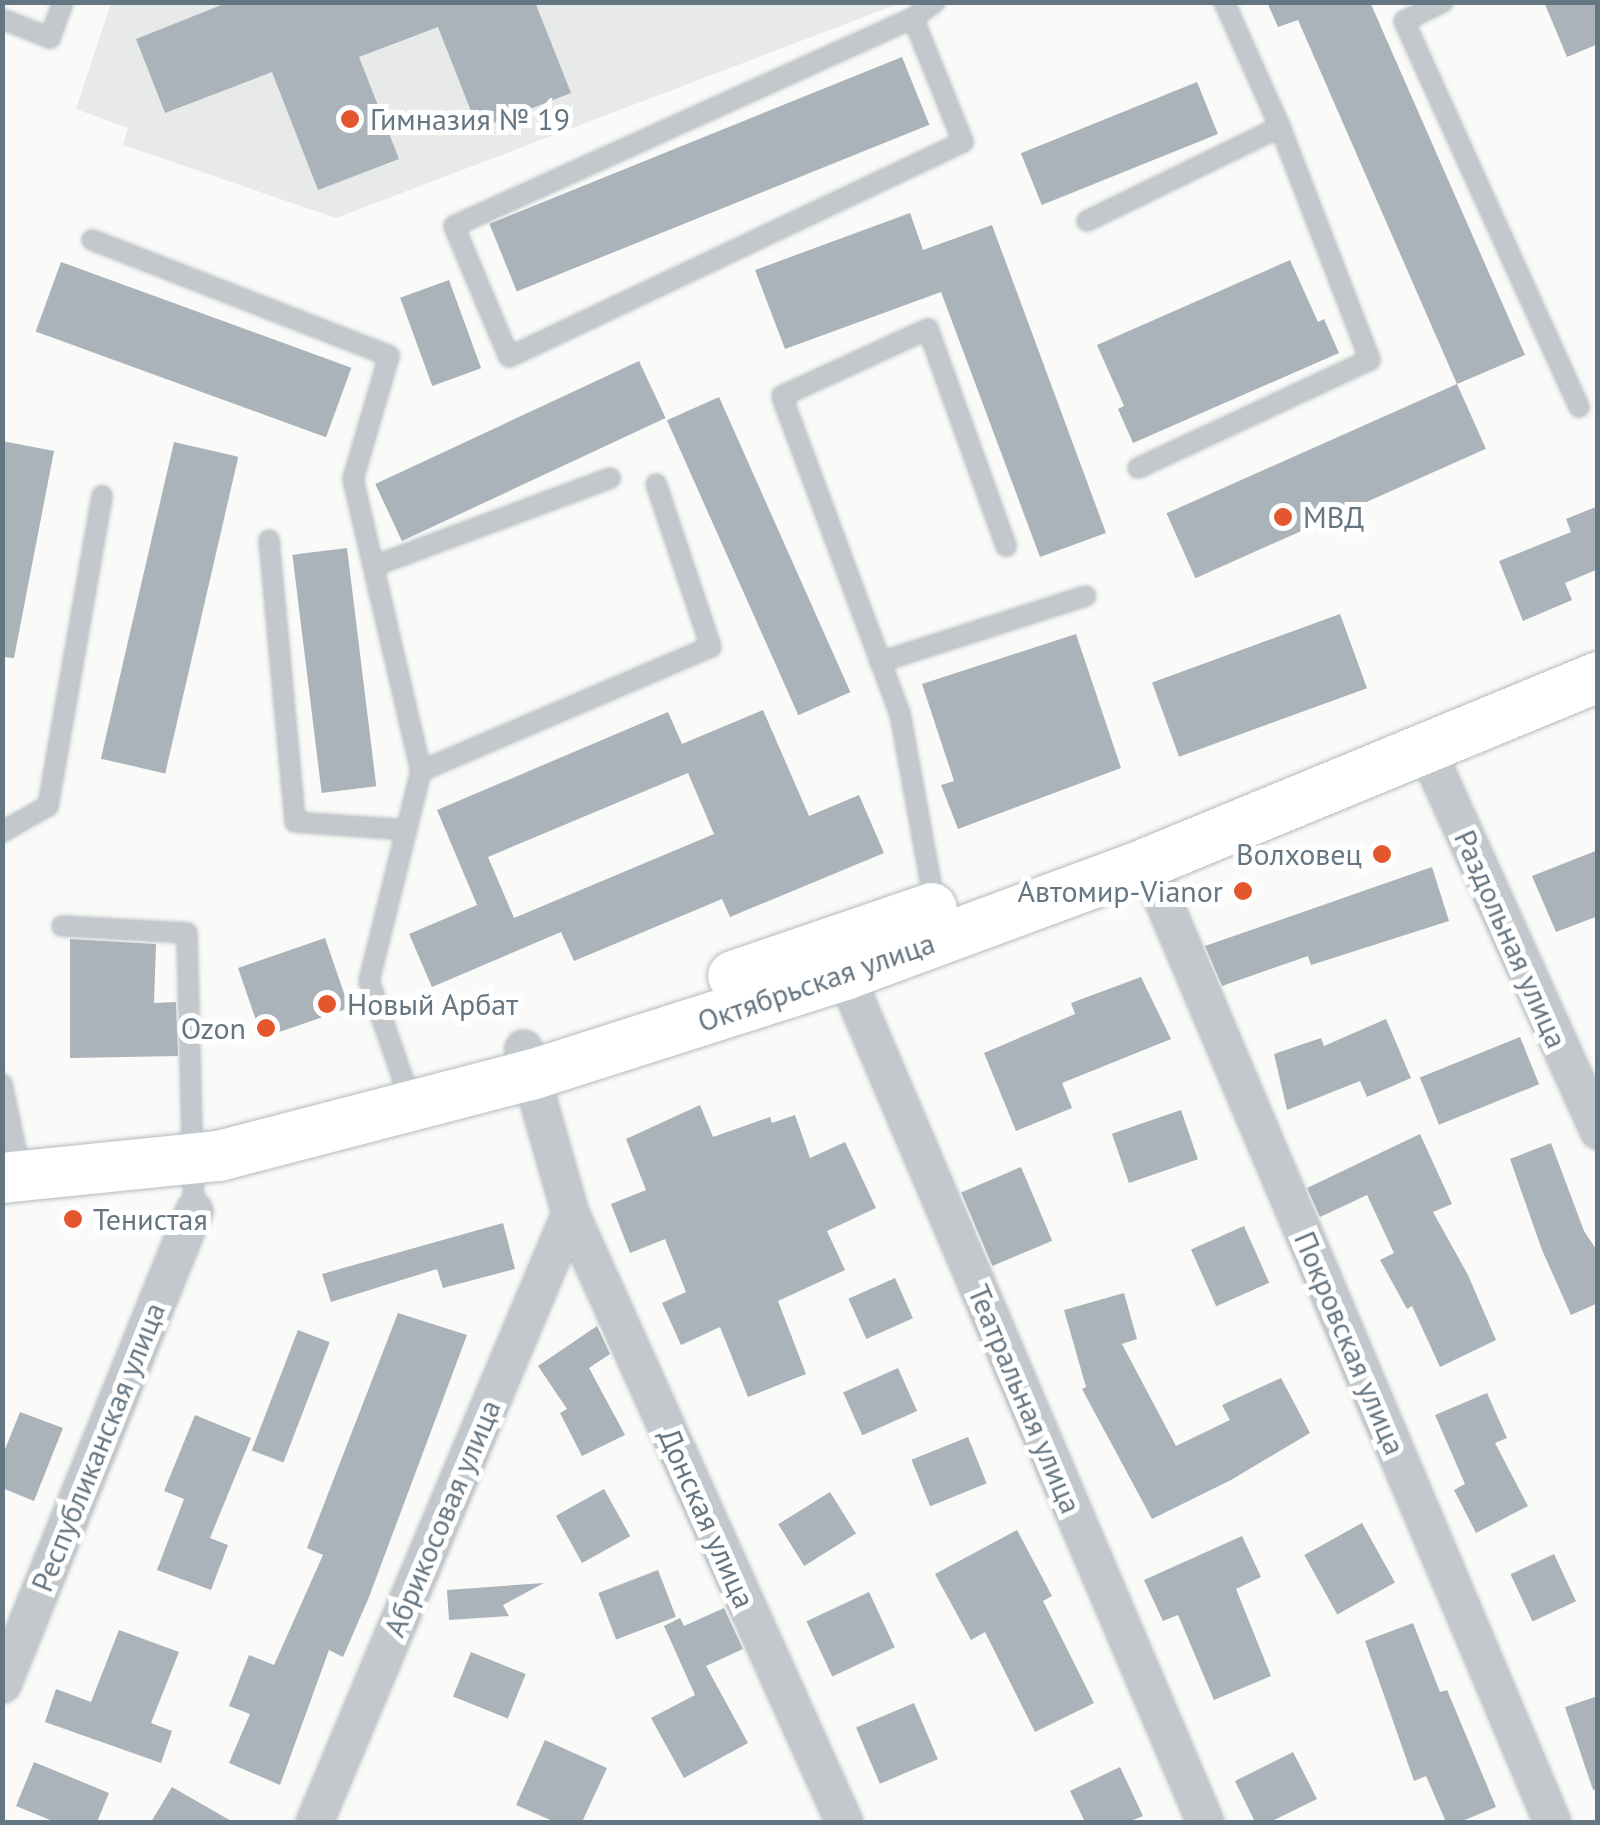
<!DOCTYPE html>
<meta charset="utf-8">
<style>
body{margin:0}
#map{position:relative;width:1600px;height:1825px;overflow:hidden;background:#fafaf8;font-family:"PT Sans",sans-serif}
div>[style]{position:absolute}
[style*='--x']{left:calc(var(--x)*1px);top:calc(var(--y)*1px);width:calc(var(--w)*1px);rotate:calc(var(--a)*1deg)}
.built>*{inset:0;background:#e8e9e9}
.building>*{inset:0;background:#aab3b9;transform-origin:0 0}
.roads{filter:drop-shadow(0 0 2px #b3babf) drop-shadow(0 0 2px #b3babf)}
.service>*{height:18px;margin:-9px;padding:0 9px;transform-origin:9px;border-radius:9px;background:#c3c8cc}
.minor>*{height:35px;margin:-17.5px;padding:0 17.5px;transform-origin:17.5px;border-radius:17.5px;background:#c3c8cc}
.secondary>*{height:50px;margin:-25px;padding:0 25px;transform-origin:25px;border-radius:25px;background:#fff}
.dots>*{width:28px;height:28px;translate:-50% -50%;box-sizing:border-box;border:5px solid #fff;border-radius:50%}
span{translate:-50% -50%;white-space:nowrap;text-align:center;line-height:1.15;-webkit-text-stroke:10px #fff;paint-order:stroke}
.poi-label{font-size:30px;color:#657683}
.left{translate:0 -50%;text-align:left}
.right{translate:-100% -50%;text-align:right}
.street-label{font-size:30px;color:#657683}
.frame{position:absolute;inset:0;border:5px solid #657683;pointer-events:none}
</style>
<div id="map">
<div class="built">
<div style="clip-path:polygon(111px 3px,898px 2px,898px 4px,336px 218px,123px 145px,128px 128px,76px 109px)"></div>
</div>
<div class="building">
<div style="clip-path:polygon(229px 2px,535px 2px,571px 93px,478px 129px,438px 27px,359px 57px,399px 159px,318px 190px,272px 72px,165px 113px,136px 39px)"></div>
<div style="clip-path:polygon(1267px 2px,1370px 2px,1525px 355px,1457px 384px,1298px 20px,1278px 27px)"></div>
<div style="clip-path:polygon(1544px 2px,1598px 2px,1598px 44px,1567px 57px)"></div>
<div style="left:902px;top:57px;width:73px;height:445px;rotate:68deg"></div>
<div style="left:1197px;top:82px;width:56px;height:190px;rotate:68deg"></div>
<div style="clip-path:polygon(910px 213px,923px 250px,992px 225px,1106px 533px,1040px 557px,941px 292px,785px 349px,755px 270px)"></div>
<div style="clip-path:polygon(1290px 260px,1318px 322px,1324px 319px,1339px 353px,1133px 443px,1118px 409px,1124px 406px,1097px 345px)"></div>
<div style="left:61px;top:262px;width:309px;height:74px;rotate:20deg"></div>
<div style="left:449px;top:280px;width:94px;height:52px;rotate:70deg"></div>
<div style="left:639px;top:361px;width:63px;height:291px;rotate:65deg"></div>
<div style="left:1457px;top:384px;width:71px;height:318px;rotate:66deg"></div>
<div style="left:719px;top:397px;width:323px;height:57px;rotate:66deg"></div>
<div style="clip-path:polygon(2px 441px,54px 451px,14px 658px,2px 657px)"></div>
<div style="left:174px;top:442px;width:66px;height:325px;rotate:13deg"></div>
<div style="clip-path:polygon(1598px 506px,1598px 569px,1565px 583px,1572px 600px,1523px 621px,1499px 561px,1571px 532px,1566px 519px)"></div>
<div style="left:347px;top:548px;width:240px;height:55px;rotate:83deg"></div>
<div style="left:1340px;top:614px;width:79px;height:200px;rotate:70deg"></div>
<div style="clip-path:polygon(1076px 634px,1121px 768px,958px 829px,941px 785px,954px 781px,922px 684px)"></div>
<div style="clip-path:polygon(evenodd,763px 710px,809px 816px,859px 795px,884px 853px,730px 917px,722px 899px,574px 961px,561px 932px,432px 987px,409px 934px,477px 905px,437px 810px,668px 712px,682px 744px,763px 710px,688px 773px,714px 834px,514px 918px,488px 857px,688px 773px)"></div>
<div style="clip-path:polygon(1598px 850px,1598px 916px,1556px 932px,1532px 876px)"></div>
<div style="clip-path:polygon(1432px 867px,1449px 921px,1311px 965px,1308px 956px,1222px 986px,1205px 946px)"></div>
<div style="left:325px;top:938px;width:74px;height:92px;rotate:71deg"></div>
<div style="clip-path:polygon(70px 939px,156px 944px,154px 1003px,176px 1002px,178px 1056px,70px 1058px)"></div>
<div style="clip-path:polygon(1141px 977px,1171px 1039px,1062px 1083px,1072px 1108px,1016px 1131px,984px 1053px,1075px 1014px,1071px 1003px)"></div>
<div style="clip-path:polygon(1386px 1019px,1411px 1078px,1367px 1097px,1360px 1081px,1287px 1110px,1274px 1054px,1321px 1038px,1324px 1046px)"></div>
<div style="left:1520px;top:1037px;width:51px;height:108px;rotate:68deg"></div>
<div style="clip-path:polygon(700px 1105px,713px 1137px,770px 1117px,772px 1123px,795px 1115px,810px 1158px,845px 1142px,876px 1208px,827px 1231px,845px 1270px,778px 1301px,806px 1374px,748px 1397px,720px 1327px,681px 1345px,662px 1303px,686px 1292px,665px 1239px,630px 1253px,611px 1204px,646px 1190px,626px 1139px)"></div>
<div style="left:1181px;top:1110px;width:52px;height:73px;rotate:71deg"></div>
<div style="clip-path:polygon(1420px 1134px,1452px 1204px,1433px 1212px,1468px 1275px,1496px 1340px,1440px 1367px,1412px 1306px,1407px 1309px,1380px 1260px,1394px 1253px,1367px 1195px,1320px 1217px,1307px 1188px)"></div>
<div style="clip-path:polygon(1551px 1143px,1584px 1231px,1598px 1252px,1598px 1303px,1571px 1315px,1542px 1250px,1510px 1159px)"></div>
<div style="left:1021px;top:1167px;width:80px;height:65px;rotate:67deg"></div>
<div style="clip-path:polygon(503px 1223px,515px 1269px,443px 1288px,437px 1269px,331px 1302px,322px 1274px)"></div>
<div style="left:1244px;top:1226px;width:62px;height:58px;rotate:66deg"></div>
<div style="left:895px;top:1278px;width:44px;height:51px;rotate:66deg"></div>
<div style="clip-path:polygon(1124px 1293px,1137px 1339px,1122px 1344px,1176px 1446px,1230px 1420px,1222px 1405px,1281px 1378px,1310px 1433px,1231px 1480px,1152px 1519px,1082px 1389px,1086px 1387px,1064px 1310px)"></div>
<div style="clip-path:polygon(398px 1313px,467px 1335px,369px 1597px,343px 1657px,329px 1650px,280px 1785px,229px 1763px,250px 1714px,229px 1706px,249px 1655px,274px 1665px,323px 1555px,307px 1548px)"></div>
<div style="clip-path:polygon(597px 1326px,610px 1354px,589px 1368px,625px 1435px,582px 1456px,560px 1413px,567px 1409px,538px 1366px)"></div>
<div style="left:298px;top:1330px;width:34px;height:129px;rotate:21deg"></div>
<div style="left:898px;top:1368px;width:47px;height:60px;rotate:66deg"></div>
<div style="clip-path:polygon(1487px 1393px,1507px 1438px,1495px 1443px,1528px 1506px,1476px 1533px,1454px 1490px,1465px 1484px,1435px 1415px)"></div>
<div style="clip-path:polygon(20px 1412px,63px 1428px,34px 1501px,2px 1488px,2px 1457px)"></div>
<div style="clip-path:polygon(195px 1415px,251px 1438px,210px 1538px,228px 1545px,211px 1590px,157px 1570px,184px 1499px,164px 1491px)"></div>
<div style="left:968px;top:1437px;width:50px;height:61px;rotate:68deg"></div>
<div style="left:604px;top:1489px;width:54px;height:55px;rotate:61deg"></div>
<div style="left:830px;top:1492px;width:49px;height:61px;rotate:58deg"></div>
<div style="left:1362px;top:1523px;width:68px;height:66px;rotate:61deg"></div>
<div style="clip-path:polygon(1017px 1530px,1052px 1596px,1043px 1601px,1094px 1703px,1035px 1732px,985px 1632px,971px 1640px,935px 1574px)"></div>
<div style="clip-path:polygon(1242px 1536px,1261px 1577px,1236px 1589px,1271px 1676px,1214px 1700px,1178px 1615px,1163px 1621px,1144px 1580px)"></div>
<div style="left:1554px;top:1554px;width:52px;height:48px;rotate:65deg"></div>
<div style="left:658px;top:1570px;width:50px;height:64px;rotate:69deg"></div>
<div style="clip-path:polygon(544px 1583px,503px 1605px,509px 1616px,449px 1620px,447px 1590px)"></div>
<div style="left:869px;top:1592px;width:61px;height:69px;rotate:65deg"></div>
<div style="clip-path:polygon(724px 1608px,743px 1649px,706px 1666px,748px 1743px,684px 1778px,651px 1718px,695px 1695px,664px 1626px,680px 1618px,684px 1626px)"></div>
<div style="clip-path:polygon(1413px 1623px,1440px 1692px,1447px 1690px,1496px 1807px,1460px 1822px,1446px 1822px,1426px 1776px,1414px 1781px,1365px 1641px)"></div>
<div style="clip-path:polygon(119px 1630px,179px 1652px,151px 1723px,172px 1731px,161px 1763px,45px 1722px,56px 1689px,91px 1702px)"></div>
<div style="left:471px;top:1652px;width:59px;height:48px;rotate:22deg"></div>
<div style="clip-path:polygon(1598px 1696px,1598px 1789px,1593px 1790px,1565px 1707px)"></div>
<div style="left:914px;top:1703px;width:61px;height:63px;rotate:67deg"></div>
<div style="clip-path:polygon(545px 1740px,607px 1768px,582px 1822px,555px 1822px,516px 1805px)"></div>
<div style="clip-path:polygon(1293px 1752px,1317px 1799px,1270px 1822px,1255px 1822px,1235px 1781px)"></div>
<div style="clip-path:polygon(34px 1762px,109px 1793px,97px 1822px,55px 1822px,16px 1806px)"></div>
<div style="clip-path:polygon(1120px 1767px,1143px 1816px,1128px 1822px,1085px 1822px,1070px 1791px)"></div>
<div style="clip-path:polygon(172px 1787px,233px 1822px,151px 1822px)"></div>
</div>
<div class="roads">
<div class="service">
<div style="--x:1443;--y:2;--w:43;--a:154"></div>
<div style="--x:1404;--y:21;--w:424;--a:65.6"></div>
<div style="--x:913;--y:18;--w:134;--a:68"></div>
<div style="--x:963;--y:142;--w:502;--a:154.66"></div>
<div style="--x:509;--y:357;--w:142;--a:-112.8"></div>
<div style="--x:454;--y:226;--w:504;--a:-24.38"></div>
<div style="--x:913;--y:18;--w:27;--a:-36"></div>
<div style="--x:2;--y:19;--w:52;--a:21.6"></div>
<div style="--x:50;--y:38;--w:38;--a:-70"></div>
<div style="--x:1087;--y:221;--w:215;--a:-26"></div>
<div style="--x:92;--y:240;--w:319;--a:21.3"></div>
<div style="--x:389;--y:356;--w:128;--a:106.3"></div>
<div style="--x:353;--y:479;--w:300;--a:76.9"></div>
<div style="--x:421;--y:771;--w:216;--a:103.9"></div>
<div style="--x:369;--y:981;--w:131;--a:70.9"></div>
<div style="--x:1138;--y:468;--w:256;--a:-25"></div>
<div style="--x:1370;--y:360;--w:250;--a:-111.1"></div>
<div style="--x:1280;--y:127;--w:137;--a:-114.1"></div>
<div style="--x:269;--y:540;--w:283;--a:84.7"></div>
<div style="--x:295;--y:822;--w:111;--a:4.1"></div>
<div style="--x:374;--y:566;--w:252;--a:-20.4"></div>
<div style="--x:880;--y:662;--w:216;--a:-17.8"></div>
<div style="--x:421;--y:771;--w:315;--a:-23.2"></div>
<div style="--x:711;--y:647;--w:172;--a:-108.6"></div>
<div style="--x:2;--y:832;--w:53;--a:-29.5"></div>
<div style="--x:48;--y:806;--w:315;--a:-80.1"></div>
<div style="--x:935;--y:906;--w:195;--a:-100.3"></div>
<div style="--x:900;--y:714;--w:339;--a:-110.4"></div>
<div style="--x:782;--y:396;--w:161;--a:-24.7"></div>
<div style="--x:928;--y:329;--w:231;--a:70.2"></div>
<div style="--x:62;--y:926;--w:125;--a:3.2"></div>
<div style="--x:187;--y:933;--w:277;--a:88.6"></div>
<div style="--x:2;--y:1084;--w:93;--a:78.2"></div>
</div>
<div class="minor">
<div style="--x:1425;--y:747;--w:421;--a:65.7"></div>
<div style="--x:1147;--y:863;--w:1041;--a:67.1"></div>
<div style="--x:845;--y:975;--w:920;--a:66.97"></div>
<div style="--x:523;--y:1048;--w:172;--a:74.1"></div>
<div style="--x:570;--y:1213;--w:668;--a:65.78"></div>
<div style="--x:2;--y:1684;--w:511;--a:-67.95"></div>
<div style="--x:314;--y:1822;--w:661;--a:-67.2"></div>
</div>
<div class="secondary">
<div style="--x:733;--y:976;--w:210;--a:-18.9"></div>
<div style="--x:2;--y:1178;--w:218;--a:-5.8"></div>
<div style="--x:219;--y:1156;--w:322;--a:-14.6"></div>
<div style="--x:531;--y:1075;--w:330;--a:-17.7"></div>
<div style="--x:845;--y:975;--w:322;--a:-20.3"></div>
<div style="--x:1147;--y:863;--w:488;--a:-22.4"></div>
</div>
</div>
<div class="dots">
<div style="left:350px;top:119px;background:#e4572e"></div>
<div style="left:1283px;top:517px;background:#e4572e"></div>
<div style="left:1382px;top:854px;background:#e4572e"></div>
<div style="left:1243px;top:891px;background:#e4572e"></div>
<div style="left:327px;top:1004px;background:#e4572e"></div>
<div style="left:266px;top:1028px;background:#e4572e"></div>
<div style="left:73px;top:1219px;background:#e4572e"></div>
</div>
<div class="poi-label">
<span class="left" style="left:370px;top:119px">Гимназия № 19</span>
<span class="left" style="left:1303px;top:517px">МВД</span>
<span class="right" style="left:1362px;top:854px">Волховец</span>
<span class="right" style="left:1223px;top:891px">Автомир-Vianor</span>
<span class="left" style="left:347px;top:1004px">Новый Арбат</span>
<span class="right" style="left:246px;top:1028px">Ozon</span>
<span class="left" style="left:93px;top:1219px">Тенистая</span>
</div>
<div class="street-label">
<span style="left:1511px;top:939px;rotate:66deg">Раздольная улица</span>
<span style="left:816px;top:982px;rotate:-19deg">Октябрьская улица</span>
<span style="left:1350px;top:1343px;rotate:67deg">Покровская улица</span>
<span style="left:1025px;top:1399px;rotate:67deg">Театральная улица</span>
<span style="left:98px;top:1447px;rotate:-68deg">Республиканская улица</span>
<span style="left:442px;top:1518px;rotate:-67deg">Абрикосовая улица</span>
<span style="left:707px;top:1518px;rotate:66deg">Донская улица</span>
</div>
<div class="frame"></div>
</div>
